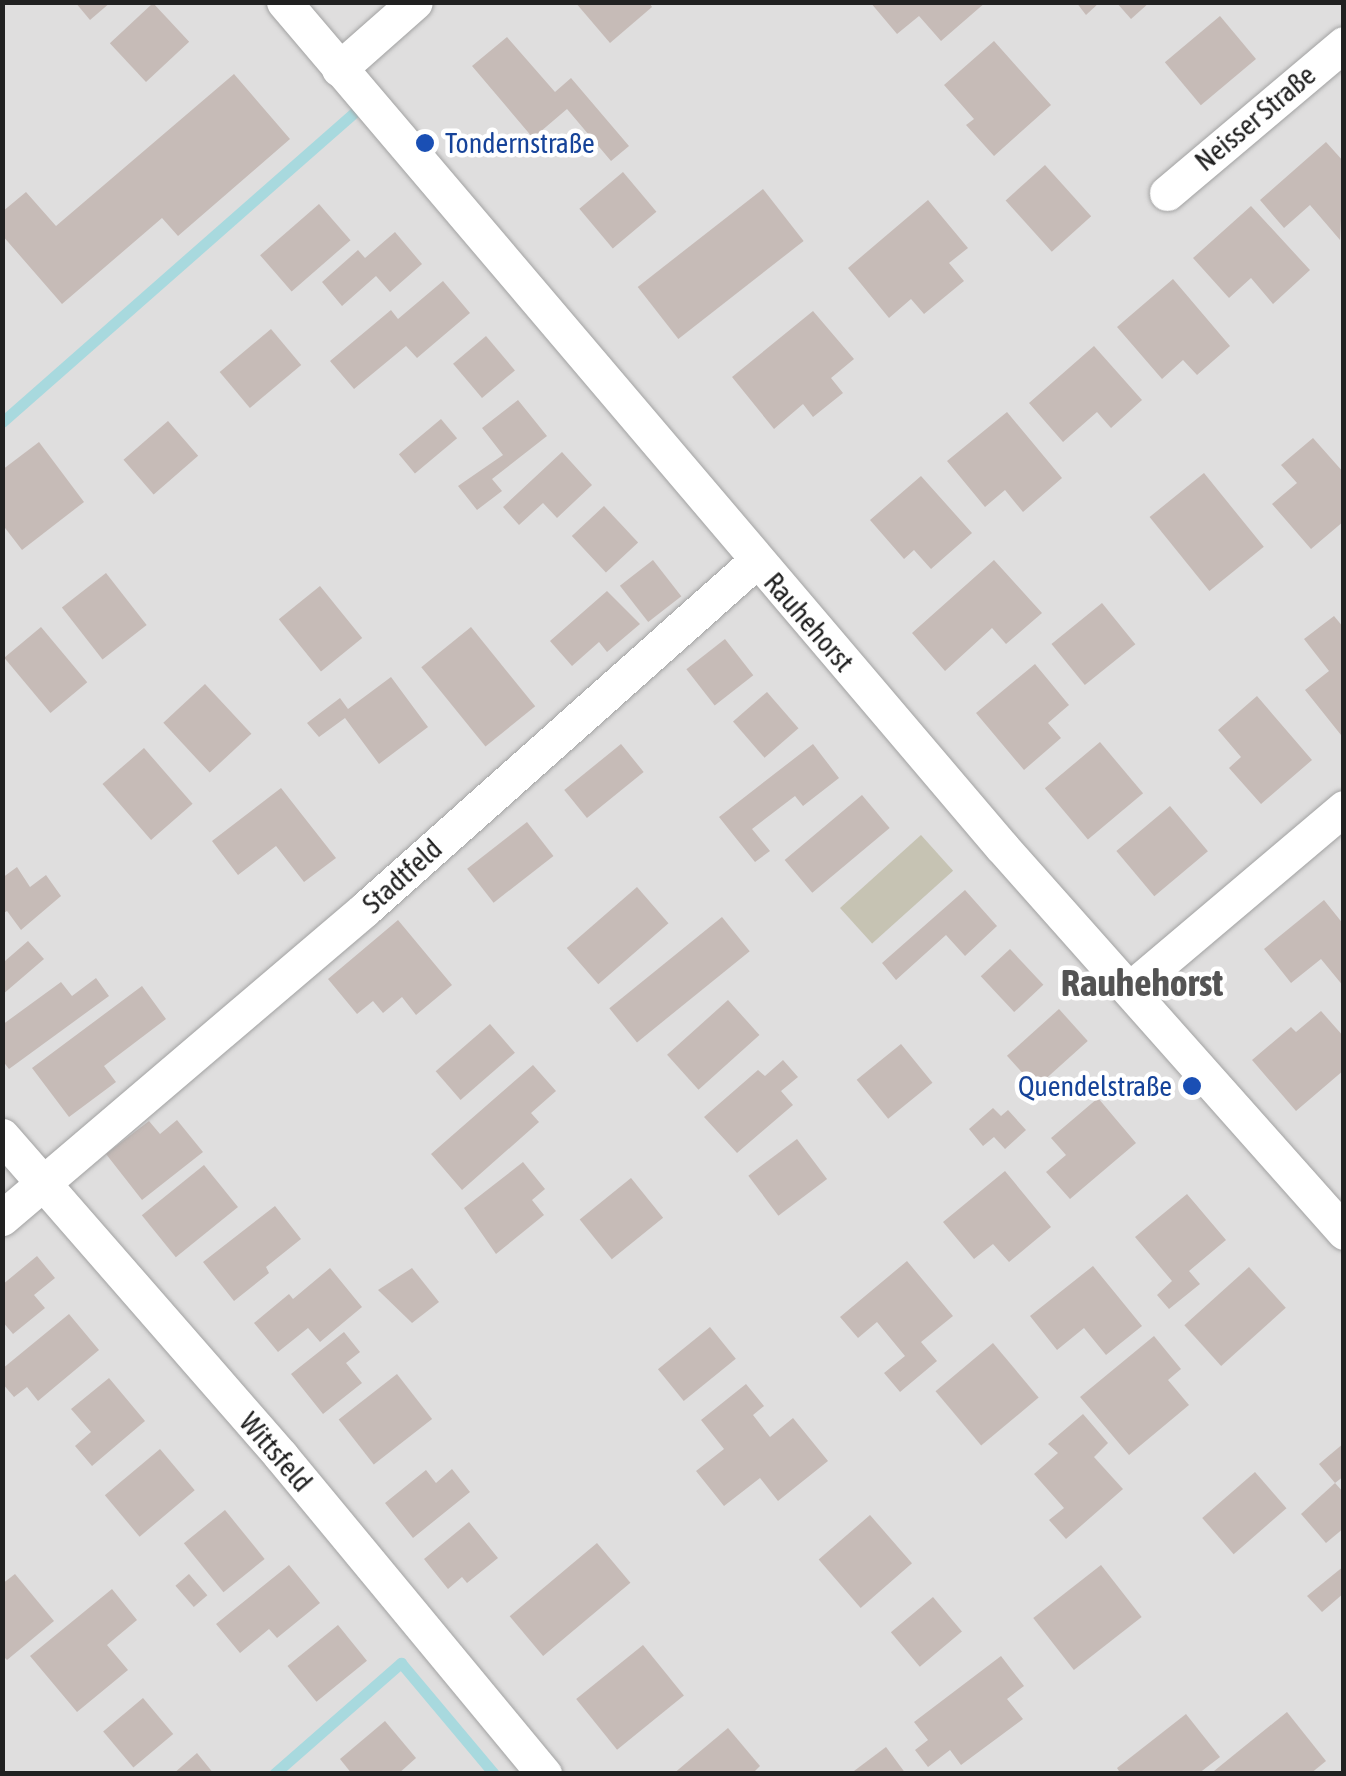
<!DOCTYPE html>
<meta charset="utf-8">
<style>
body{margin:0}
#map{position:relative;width:1346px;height:1776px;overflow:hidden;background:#f1ece7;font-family:"Asap Condensed",sans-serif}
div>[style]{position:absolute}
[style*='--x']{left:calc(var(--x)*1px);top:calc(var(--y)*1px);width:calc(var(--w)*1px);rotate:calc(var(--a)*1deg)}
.residential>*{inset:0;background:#dfdede;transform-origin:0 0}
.construction>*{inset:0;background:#c6c3b3;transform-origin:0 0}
.stream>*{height:11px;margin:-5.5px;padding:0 5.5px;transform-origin:5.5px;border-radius:5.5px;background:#a8d9de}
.building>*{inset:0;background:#c6bbb7;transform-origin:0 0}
.roads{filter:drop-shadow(0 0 2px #a2a2a2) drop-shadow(0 0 2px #a2a2a2)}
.street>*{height:35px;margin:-17.5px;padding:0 17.5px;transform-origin:17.5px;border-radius:17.5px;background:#fff}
.dots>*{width:28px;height:28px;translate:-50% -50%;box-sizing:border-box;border:5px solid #fff;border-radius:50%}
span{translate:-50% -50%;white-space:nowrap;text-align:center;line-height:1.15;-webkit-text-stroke:9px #fff;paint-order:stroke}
.street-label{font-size:28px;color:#212121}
.transit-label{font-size:28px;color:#164399}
.left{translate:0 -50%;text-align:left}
.right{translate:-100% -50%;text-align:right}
.district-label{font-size:38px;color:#545454;font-weight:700}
.frame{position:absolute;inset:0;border:5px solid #212121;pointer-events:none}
</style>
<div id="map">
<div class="residential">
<div style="left:3px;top:3px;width:1340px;height:1770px"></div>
</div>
<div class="construction">
<div style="left:921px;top:835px;width:48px;height:109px;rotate:48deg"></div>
</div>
<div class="stream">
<div style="--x:2;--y:422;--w:471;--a:-41.3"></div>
<div style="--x:274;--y:1774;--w:169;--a:-41.2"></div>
<div style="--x:401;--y:1663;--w:145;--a:50"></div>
</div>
<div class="building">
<div style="clip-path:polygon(75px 2px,111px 2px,90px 20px)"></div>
<div style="clip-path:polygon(575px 2px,649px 2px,652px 7px,610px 43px)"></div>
<div style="clip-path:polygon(870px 2px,986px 2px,941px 41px,919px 16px,897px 34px)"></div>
<div style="clip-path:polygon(1076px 2px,1100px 2px,1086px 15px)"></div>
<div style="clip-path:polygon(1116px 2px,1150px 2px,1131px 19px)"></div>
<div style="left:153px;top:3px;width:53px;height:59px;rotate:47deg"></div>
<div style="left:1220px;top:16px;width:56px;height:72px;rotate:50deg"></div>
<div style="clip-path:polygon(507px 37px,555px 92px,571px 78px,629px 146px,611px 161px,567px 109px,533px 138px,472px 66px)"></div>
<div style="clip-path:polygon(994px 41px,1051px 105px,994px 156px,966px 125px,974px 119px,944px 85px)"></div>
<div style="clip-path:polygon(234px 74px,290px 139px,178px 236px,162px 218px,62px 304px,2px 235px,2px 212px,26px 192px,56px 226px)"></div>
<div style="clip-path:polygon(1326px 142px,1344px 162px,1340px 240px,1310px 205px,1284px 228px,1260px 200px)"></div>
<div style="left:1045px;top:165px;width:69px;height:53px;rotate:48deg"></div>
<div style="left:623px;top:172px;width:52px;height:57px;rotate:50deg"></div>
<div style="left:763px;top:189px;width:66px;height:159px;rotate:52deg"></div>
<div style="clip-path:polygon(928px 200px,968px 248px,949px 263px,964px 281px,924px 314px,911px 299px,889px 318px,848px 268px)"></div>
<div style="left:319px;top:204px;width:48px;height:78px;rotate:49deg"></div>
<div style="clip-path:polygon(1251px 206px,1310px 270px,1273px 304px,1251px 278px,1229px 298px,1193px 258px)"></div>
<div style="clip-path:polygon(395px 232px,422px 264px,390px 292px,376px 276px,342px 306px,322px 282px,358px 250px,365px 258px)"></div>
<div style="clip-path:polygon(1173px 279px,1230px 346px,1197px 375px,1183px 360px,1162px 379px,1117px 327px)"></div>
<div style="clip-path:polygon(443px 281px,470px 313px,417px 358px,406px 346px,354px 389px,330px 361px,391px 310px,398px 319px)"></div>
<div style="clip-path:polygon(813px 311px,854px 359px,831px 378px,843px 393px,813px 417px,803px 404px,774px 429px,732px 377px)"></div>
<div style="left:271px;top:329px;width:47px;height:67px;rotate:50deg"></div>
<div style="left:486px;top:336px;width:45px;height:43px;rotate:50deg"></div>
<div style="clip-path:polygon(1094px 346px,1142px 400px,1111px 428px,1097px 412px,1063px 442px,1029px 403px)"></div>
<div style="clip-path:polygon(518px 400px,547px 436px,492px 479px,502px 491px,477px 510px,458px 486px,503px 455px,482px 428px)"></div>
<div style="clip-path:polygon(1007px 412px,1062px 478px,1023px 512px,1005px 490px,985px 507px,947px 461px)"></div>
<div style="left:441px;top:419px;width:25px;height:55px;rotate:50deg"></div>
<div style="left:168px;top:421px;width:46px;height:59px;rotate:49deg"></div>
<div style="clip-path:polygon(1313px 438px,1344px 473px,1344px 521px,1311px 549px,1272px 504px,1297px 483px,1281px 465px)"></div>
<div style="clip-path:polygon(39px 442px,84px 502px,22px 550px,2px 524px,2px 470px)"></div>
<div style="clip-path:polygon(562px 452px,592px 485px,557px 518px,543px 503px,519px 525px,503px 507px)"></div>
<div style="left:1204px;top:473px;width:95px;height:70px;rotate:51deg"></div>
<div style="clip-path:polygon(921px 476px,972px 533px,931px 569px,914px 550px,904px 559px,870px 520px)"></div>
<div style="left:604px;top:506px;width:50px;height:44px;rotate:47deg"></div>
<div style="left:653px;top:560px;width:46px;height:42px;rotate:52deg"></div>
<div style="clip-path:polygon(994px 560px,1042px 613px,1006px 644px,992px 628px,945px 671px,912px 633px)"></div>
<div style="left:106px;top:573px;width:66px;height:56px;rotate:52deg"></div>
<div style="left:320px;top:586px;width:67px;height:53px;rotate:51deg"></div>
<div style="clip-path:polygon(607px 591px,640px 624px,607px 652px,599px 642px,572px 666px,550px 641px)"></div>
<div style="left:1102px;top:603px;width:53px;height:65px;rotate:51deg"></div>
<div style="clip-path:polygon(1334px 616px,1344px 628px,1341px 735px,1305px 690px,1329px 671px,1304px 639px)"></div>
<div style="left:41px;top:627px;width:72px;height:48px;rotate:50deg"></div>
<div style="left:471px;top:627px;width:102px;height:64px;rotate:51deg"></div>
<div style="left:725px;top:639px;width:46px;height:49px;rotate:52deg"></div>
<div style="clip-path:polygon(1035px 664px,1069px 705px,1048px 723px,1061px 738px,1024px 770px,976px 713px)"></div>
<div style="clip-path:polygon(391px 677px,428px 727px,379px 764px,345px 718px,319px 737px,307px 723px,340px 698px,348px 709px)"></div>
<div style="left:205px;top:684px;width:68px;height:57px;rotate:47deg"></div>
<div style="left:767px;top:692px;width:48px;height:45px;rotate:49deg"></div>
<div style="clip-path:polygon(1257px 696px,1312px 760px,1261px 804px,1229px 768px,1241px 757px,1218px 730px)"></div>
<div style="left:1100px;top:742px;width:67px;height:72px;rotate:50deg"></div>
<div style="left:621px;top:744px;width:36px;height:73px;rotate:51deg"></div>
<div style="clip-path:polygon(813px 744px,839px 778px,803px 806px,795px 796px,752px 829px,770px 851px,755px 862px,719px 817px)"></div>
<div style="left:144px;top:748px;width:74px;height:55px;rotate:49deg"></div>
<div style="clip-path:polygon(281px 788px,336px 858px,304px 882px,276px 846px,238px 875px,212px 841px)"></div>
<div style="left:862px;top:795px;width:43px;height:101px;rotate:50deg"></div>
<div style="left:1170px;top:806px;width:59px;height:70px;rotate:50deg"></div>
<div style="left:527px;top:822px;width:43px;height:76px;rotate:52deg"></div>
<div style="clip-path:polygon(17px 867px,30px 887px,46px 875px,61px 896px,21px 930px,7px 911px,2px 914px,2px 878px)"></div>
<div style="left:637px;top:887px;width:48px;height:93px;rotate:49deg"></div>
<div style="clip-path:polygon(965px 890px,997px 926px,965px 956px,946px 935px,896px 980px,882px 963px)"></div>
<div style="clip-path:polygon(1324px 900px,1344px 925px,1344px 987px,1321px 959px,1291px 983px,1264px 949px)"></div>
<div style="left:722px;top:917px;width:44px;height:145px;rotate:51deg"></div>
<div style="clip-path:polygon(398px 920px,452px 985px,416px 1015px,402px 997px,383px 1013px,373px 1001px,357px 1014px,328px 979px)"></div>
<div style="clip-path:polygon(28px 941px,44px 959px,2px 995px,2px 958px,5px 961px)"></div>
<div style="left:1010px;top:949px;width:49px;height:40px;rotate:47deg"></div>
<div style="clip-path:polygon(96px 978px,109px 996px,9px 1069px,2px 1060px,2px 1025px,61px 982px,72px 996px)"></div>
<div style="clip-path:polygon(142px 986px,166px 1019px,104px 1066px,116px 1082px,69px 1117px,32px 1068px)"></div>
<div style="left:728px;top:1000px;width:47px;height:82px;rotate:48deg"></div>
<div style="left:1059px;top:1009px;width:43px;height:70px;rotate:48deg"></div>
<div style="clip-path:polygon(1321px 1011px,1344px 1037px,1344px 1070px,1296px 1111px,1252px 1060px,1291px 1027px,1296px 1032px)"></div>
<div style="left:490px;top:1024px;width:38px;height:72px;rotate:49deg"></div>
<div style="left:901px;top:1044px;width:50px;height:57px;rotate:51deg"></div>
<div style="clip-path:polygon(783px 1060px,798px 1077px,781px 1091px,793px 1105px,737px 1153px,704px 1117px,758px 1070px,765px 1076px)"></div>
<div style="clip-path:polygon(533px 1065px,556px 1091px,531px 1113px,539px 1122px,462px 1190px,431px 1154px)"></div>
<div style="clip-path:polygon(1098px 1098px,1136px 1143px,1070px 1199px,1046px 1172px,1066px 1155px,1051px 1138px)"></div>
<div style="clip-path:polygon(993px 1108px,1001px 1116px,1008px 1110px,1026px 1130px,1005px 1149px,994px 1137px,983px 1146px,969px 1129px)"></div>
<div style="clip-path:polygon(177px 1120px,203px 1152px,142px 1200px,106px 1154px,149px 1121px,160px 1134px)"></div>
<div style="left:797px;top:1139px;width:50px;height:61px;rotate:53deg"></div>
<div style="clip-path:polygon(523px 1162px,545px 1189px,532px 1200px,544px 1215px,496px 1254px,464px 1208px)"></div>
<div style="left:204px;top:1165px;width:54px;height:80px;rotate:51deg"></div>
<div style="clip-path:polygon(1005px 1171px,1051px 1227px,1009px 1262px,993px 1244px,974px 1259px,943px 1222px)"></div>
<div style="left:631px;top:1178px;width:51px;height:66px;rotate:51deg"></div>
<div style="clip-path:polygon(1187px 1194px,1226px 1240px,1189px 1271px,1200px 1284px,1169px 1309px,1157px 1295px,1172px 1281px,1135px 1237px)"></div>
<div style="clip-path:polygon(275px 1206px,301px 1239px,266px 1267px,269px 1273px,234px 1301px,203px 1262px)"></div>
<div style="clip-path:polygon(37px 1256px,55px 1278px,34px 1295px,45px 1308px,13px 1334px,2px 1321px,2px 1285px)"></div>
<div style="clip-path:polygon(907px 1261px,953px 1316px,921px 1342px,937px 1361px,900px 1392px,884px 1373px,905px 1356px,877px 1322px,858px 1338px,840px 1317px)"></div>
<div style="clip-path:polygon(1093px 1266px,1142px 1326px,1106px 1355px,1084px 1328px,1057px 1350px,1030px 1316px)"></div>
<div style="left:1249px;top:1267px;width:55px;height:87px;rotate:48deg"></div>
<div style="clip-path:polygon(330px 1268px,362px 1307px,320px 1342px,308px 1328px,278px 1352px,254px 1323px,289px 1294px,293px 1299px)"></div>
<div style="clip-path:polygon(412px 1268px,439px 1302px,412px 1323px,378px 1290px)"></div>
<div style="clip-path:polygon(69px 1314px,99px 1350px,38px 1401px,27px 1387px,14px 1397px,2px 1383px,2px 1369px)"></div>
<div style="left:710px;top:1327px;width:41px;height:67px;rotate:51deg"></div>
<div style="clip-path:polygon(344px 1332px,360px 1352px,346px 1363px,362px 1383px,323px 1414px,291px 1374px)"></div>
<div style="clip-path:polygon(1154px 1336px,1181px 1369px,1168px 1380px,1189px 1405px,1129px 1455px,1080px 1397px)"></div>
<div style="left:993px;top:1343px;width:71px;height:75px;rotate:50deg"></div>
<div style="left:397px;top:1374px;width:57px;height:74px;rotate:52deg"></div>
<div style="clip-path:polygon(109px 1378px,145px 1421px,92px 1466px,75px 1446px,91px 1432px,71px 1409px)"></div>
<div style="clip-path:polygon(746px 1384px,764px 1406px,753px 1415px,770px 1437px,793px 1418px,828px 1461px,778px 1501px,760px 1478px,724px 1506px,696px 1471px,724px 1449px,701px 1420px)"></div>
<div style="clip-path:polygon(1083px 1414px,1108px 1443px,1094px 1457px,1123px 1489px,1066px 1539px,1049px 1520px,1064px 1508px,1034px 1474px,1058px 1453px,1048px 1444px)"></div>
<div style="clip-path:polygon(1344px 1443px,1344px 1476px,1335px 1483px,1319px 1464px)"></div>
<div style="left:160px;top:1449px;width:54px;height:72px;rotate:50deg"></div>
<div style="clip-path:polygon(452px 1469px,470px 1492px,413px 1538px,385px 1503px,426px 1470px,436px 1483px)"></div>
<div style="left:1255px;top:1472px;width:48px;height:70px;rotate:49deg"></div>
<div style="clip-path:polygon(1335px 1483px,1344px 1493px,1344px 1528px,1326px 1543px,1301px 1514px)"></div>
<div style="left:225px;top:1510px;width:63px;height:53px;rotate:51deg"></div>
<div style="left:870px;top:1515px;width:64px;height:68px;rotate:49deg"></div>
<div style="clip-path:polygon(469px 1522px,498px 1558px,467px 1583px,462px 1577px,448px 1589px,424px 1559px)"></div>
<div style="left:597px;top:1543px;width:52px;height:114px;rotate:50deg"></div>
<div style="clip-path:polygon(289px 1565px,320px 1603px,277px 1638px,269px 1629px,240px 1653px,216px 1624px)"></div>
<div style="left:1101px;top:1565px;width:66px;height:86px;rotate:52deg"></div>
<div style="clip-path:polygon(1344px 1566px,1344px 1593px,1322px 1612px,1307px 1596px)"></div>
<div style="clip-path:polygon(15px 1574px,54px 1621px,7px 1660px,2px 1655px,2px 1584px)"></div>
<div style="left:189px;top:1574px;width:28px;height:18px;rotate:49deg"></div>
<div style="clip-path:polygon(112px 1589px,137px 1620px,107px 1645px,128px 1670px,77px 1712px,30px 1656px)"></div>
<div style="left:933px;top:1597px;width:45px;height:55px;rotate:50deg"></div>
<div style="left:338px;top:1625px;width:46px;height:65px;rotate:51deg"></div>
<div style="left:643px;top:1645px;width:65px;height:86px;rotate:51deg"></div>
<div style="clip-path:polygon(1001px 1656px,1024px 1686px,1007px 1699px,1023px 1719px,961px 1765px,950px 1750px,928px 1767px,915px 1750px,928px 1740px,914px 1722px)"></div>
<div style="left:143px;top:1698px;width:47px;height:52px;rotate:50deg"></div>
<div style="clip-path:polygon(1287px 1712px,1326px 1761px,1310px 1774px,1216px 1774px,1214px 1771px)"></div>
<div style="clip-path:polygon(1186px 1714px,1220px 1757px,1198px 1774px,1121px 1774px,1117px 1768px)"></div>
<div style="clip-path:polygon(385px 1721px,416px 1758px,398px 1774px,352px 1774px,340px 1759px)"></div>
<div style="clip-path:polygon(728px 1728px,760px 1766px,752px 1774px,673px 1774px)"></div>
<div style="clip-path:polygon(886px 1747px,906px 1774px,850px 1774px)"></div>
<div style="clip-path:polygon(197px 1753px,214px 1774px,173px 1774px)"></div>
</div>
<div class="roads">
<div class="street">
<div style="--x:284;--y:2;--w:1109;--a:49.65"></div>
<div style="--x:1002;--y:847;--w:515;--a:48.38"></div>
<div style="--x:339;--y:69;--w:101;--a:-41.4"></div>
<div style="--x:1167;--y:193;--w:231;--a:-40.1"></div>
<div style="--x:1131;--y:988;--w:279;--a:-40.2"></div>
<div style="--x:2;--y:1136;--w:425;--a:48.9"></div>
<div style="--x:281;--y:1456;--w:413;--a:50.4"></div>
<div style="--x:2;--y:1218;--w:477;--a:-40.4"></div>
<div style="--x:365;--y:909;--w:523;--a:-41.67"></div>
</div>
</div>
<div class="dots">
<div style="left:425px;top:143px;background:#1a4fb4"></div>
<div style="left:1192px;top:1086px;background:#1a4fb4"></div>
</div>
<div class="street-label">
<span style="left:1255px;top:118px;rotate:-40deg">Neisser Straße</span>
<span style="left:809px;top:622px;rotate:49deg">Rauhehorst</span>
<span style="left:402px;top:876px;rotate:-42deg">Stadtfeld</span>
<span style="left:276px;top:1452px;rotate:49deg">Wittsfeld</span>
</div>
<div class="transit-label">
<span class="left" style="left:445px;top:143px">Tondernstraße</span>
<span class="right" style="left:1172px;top:1086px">Quendelstraße</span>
</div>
<div class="district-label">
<span style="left:1142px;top:983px">Rauhehorst</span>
</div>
<div class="frame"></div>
</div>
